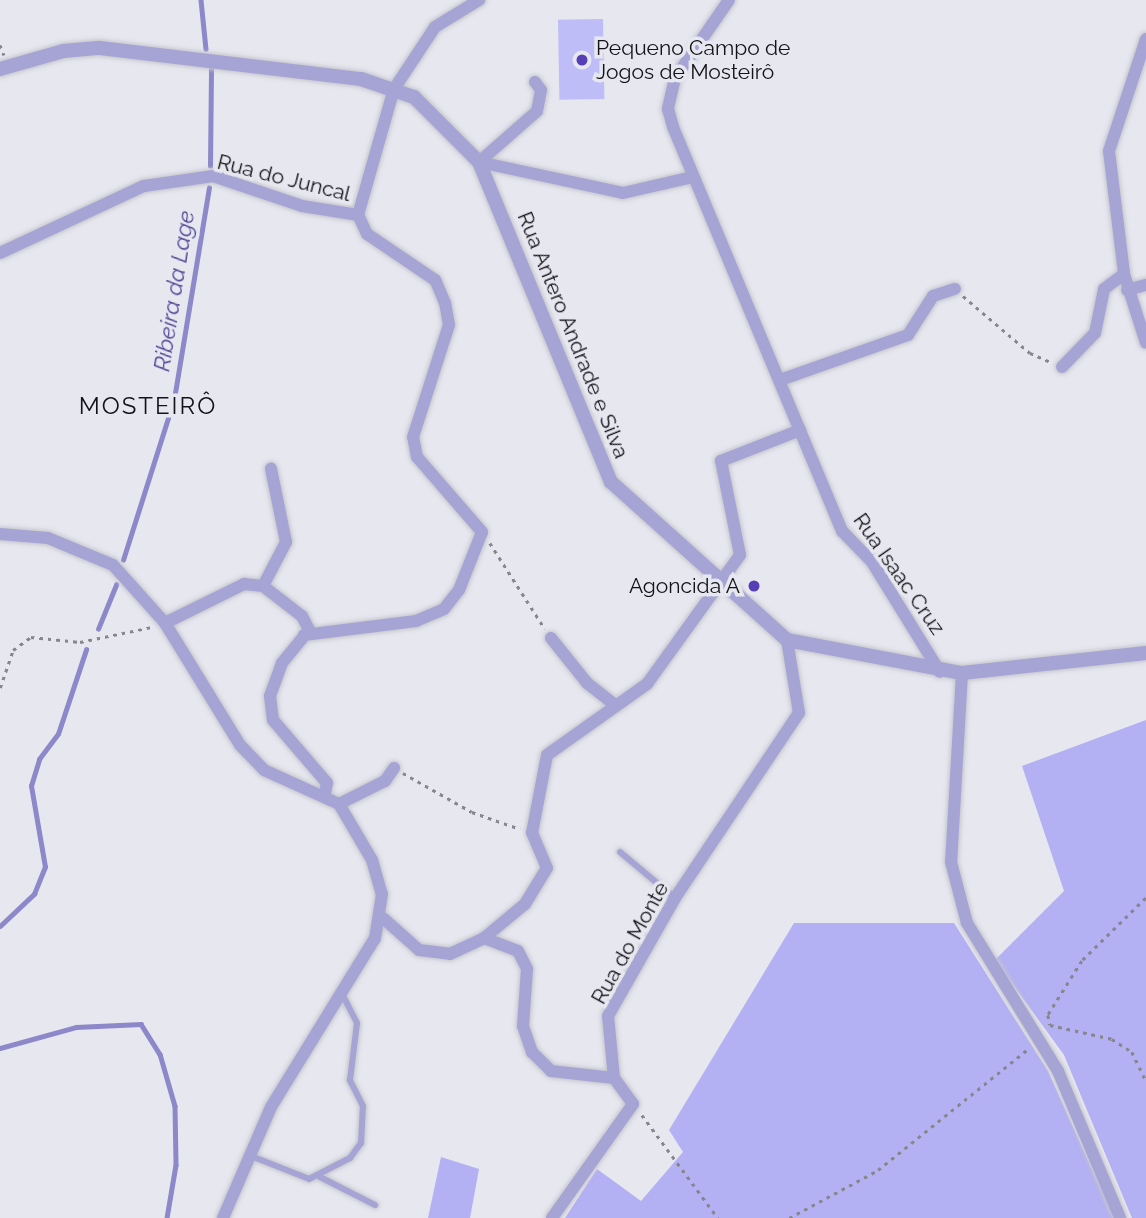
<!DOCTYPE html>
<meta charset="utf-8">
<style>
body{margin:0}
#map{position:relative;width:1146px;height:1218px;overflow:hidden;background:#e7e7f0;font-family:Raleway,sans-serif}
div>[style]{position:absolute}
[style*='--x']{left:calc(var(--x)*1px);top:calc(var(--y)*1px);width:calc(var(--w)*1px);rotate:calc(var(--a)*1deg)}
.green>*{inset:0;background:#bfbdf8;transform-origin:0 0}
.forest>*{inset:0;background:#b3b0f3}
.stream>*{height:4.5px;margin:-2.25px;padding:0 2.25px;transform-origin:2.25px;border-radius:2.25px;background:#8c88c9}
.path>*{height:2.5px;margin-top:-1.25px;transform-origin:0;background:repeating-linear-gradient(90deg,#86868c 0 3.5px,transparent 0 8.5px)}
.roads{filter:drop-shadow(0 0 2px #c5c5cd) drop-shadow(0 0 2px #c5c5cd)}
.service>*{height:6px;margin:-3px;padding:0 3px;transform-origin:3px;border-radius:3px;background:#a6a4d5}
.minor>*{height:12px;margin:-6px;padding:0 6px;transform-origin:6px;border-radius:6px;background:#a6a4d5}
.tertiary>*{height:14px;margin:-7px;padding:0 7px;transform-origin:7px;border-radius:7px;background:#a6a4d5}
.dots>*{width:19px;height:19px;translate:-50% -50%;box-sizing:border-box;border:4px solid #e7e7f0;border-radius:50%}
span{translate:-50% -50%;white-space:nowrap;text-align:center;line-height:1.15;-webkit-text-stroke:7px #e7e7f0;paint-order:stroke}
.poi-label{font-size:21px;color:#131216}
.left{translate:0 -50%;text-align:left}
.right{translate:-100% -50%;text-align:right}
.street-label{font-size:21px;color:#131216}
.water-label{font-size:23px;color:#524797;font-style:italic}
.quarter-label{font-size:24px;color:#131216;letter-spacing:2px}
</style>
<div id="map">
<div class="green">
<div style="left:603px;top:19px;width:80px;height:45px;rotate:89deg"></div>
</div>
<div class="forest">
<div style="clip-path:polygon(1146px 720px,1146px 1218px,1132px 1218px,1064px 1055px,995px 960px,1064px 891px,1022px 766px)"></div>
<div style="clip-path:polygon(794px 923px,954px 923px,1048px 1071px,1114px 1218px,565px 1218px,597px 1169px,641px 1201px,683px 1152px,669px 1130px)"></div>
<div style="clip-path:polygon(441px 1157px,479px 1169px,470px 1218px,428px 1218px)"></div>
</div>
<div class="stream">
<div style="--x:201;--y:0;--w:49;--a:84.2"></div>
<div style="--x:210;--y:166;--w:99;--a:-89.4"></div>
<div style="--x:123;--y:560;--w:169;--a:-72.4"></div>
<div style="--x:174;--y:399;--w:214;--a:-80.6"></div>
<div style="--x:98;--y:629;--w:48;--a:-67.8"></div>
<div style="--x:0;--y:926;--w:47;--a:-43.3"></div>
<div style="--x:34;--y:894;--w:29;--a:-68"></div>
<div style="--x:45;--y:867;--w:82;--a:-99.8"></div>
<div style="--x:31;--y:786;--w:28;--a:-73"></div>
<div style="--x:39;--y:759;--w:31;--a:-53"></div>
<div style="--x:58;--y:734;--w:89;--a:-71.6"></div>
<div style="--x:0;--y:1048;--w:79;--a:-15.4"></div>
<div style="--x:76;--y:1027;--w:65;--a:-2.6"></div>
<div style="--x:141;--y:1024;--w:36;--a:58"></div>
<div style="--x:160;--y:1054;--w:54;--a:73.9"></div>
<div style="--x:175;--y:1106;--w:59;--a:89"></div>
<div style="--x:176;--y:1165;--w:54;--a:99.6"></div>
</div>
<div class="path">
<div style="--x:0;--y:45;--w:11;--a:68"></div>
<div style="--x:963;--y:296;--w:88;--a:40.4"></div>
<div style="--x:1030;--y:353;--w:24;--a:24"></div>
<div style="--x:490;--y:543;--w:102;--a:57.4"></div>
<div style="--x:0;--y:688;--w:40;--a:-71.1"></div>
<div style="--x:13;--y:650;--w:22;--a:-36"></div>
<div style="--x:31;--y:637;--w:49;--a:5.8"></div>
<div style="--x:80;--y:642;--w:74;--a:-11.8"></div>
<div style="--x:403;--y:773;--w:79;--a:29.5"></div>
<div style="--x:472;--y:812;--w:51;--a:19.5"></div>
<div style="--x:1146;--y:898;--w:90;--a:135.5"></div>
<div style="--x:1082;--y:961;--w:64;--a:122.2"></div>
<div style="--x:1048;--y:1015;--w:10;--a:79"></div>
<div style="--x:1050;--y:1025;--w:64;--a:12.7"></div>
<div style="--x:1112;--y:1039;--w:24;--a:33"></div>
<div style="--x:1132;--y:1052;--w:32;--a:64"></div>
<div style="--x:642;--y:1115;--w:128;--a:53.6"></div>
<div style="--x:789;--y:1218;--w:101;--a:-28.3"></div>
<div style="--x:878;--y:1170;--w:193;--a:-38.9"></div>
</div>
<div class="roads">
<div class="service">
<div style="--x:620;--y:852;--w:72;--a:39.9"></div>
<div style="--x:251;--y:1156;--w:62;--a:21.6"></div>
<div style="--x:309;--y:1179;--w:46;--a:-27.1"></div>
<div style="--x:350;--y:1158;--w:19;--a:-54"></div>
<div style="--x:361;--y:1143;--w:37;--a:-87"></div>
<div style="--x:363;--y:1106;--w:29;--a:-117"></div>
<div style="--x:350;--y:1080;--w:57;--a:-83"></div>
<div style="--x:357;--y:1023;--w:30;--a:-117"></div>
<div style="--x:320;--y:1177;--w:62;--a:27"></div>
</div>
<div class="minor">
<div style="--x:729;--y:0;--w:95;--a:124.7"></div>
<div style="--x:675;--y:78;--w:32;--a:103"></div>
<div style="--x:668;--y:109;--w:19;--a:74"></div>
<div style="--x:673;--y:127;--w:438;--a:67.3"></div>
<div style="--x:842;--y:531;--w:43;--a:45.9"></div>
<div style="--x:872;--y:562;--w:129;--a:58.3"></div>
<div style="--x:1146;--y:39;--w:118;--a:108.3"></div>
<div style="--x:1109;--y:151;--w:124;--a:83"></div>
<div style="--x:1124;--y:274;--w:72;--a:72.3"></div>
<div style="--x:479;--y:162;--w:147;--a:12.1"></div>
<div style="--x:623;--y:193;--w:72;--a:-12.9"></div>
<div style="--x:479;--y:162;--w:77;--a:-41.3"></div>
<div style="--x:537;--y:111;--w:21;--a:-79"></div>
<div style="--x:541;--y:90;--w:10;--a:-127"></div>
<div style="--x:358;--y:215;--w:131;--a:-74.1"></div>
<div style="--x:394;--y:89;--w:74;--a:-56.5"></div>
<div style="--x:435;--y:27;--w:52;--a:-31.5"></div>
<div style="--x:0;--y:253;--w:159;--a:-25"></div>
<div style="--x:144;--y:186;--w:70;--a:-8.2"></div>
<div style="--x:213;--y:176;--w:94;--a:18.6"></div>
<div style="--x:302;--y:206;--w:57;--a:9.1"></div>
<div style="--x:1127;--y:290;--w:20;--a:-15"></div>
<div style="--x:1062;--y:367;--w:47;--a:-45.9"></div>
<div style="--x:1095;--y:333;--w:45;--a:-78.4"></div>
<div style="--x:1104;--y:289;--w:25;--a:-37"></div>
<div style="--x:780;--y:380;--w:136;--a:-19.4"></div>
<div style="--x:908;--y:335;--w:46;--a:-57.3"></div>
<div style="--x:933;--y:296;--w:23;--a:-18"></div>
<div style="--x:0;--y:534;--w:48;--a:4.8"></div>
<div style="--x:48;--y:538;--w:70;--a:22.6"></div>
<div style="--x:113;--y:565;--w:78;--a:48.1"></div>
<div style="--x:165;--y:623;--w:143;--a:58.4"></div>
<div style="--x:240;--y:745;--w:35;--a:46"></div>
<div style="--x:264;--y:770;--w:82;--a:24.4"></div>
<div style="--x:339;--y:804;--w:65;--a:59.5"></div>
<div style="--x:372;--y:860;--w:35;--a:74"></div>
<div style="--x:382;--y:894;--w:45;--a:99"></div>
<div style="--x:375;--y:938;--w:198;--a:121.6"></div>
<div style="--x:271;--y:1107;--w:121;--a:113.4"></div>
<div style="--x:263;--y:586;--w:50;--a:-62.4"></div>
<div style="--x:286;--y:542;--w:75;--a:-101.6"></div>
<div style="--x:165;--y:623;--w:88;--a:-26.3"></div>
<div style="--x:244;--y:584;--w:19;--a:6"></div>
<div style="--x:263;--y:586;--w:49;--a:37.6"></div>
<div style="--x:302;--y:616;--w:16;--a:63"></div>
<div style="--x:309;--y:630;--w:43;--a:129.3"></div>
<div style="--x:282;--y:663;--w:35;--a:110"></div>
<div style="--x:270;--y:696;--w:24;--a:83"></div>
<div style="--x:273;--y:720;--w:83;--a:49.4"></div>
<div style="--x:327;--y:783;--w:10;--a:101"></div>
<div style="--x:304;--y:635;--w:113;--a:-7.1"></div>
<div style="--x:416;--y:621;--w:30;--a:-23"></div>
<div style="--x:444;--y:609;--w:24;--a:-52"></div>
<div style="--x:459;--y:590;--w:62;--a:-68.4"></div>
<div style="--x:482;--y:532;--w:99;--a:-130.9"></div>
<div style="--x:417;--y:457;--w:20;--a:-101"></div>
<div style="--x:413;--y:437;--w:118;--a:-72.2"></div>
<div style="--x:449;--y:325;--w:22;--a:-100"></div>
<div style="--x:445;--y:303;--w:25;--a:-113"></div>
<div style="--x:435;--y:280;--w:82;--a:-145.9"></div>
<div style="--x:367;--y:234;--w:21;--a:-115"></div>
<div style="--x:551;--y:638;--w:58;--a:51.3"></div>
<div style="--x:587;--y:683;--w:34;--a:38"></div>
<div style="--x:962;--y:673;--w:189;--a:93.3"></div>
<div style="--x:951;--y:862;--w:63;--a:75.3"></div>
<div style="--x:967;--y:923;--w:174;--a:58.4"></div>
<div style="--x:1058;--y:1071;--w:160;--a:67.1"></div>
<div style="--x:339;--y:804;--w:51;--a:-26.6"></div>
<div style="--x:385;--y:781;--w:16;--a:-55"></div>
<div style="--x:383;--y:918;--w:48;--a:41.6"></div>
<div style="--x:419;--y:950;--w:31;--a:7"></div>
<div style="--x:450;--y:954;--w:38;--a:-25"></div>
<div style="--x:484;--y:938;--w:36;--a:21"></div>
<div style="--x:518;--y:951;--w:20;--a:63"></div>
<div style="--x:527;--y:969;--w:57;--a:94"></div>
<div style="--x:523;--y:1026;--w:28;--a:71"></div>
<div style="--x:532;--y:1052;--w:27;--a:45"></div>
<div style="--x:551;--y:1071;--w:63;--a:6.3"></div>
<div style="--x:484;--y:938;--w:53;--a:-39.7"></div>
<div style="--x:525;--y:904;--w:42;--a:-58.6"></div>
<div style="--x:547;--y:868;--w:38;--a:-113"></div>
<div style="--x:532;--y:833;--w:79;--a:-79.1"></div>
<div style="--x:547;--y:755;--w:123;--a:-35.4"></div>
<div style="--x:647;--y:684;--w:159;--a:-54.2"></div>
<div style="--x:740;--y:555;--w:96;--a:-101.4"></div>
<div style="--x:721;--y:461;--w:85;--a:-21.4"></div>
<div style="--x:614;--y:1078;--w:62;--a:-95.5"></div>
<div style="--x:608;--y:1016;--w:136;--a:-60.4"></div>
<div style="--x:675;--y:898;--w:223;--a:-56.2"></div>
<div style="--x:799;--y:713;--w:74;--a:-99.3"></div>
<div style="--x:552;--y:1218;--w:140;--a:-54.6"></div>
<div style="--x:633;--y:1104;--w:32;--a:-126"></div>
</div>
<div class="tertiary">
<div style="--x:0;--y:69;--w:66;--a:-15.9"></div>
<div style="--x:63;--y:51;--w:37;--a:-5"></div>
<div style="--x:100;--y:48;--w:263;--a:6.8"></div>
<div style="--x:361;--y:79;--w:56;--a:18.8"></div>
<div style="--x:414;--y:97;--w:92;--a:45"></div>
<div style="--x:479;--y:162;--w:346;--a:67.6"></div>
<div style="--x:611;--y:482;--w:237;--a:41.9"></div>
<div style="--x:787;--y:640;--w:178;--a:10.7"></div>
<div style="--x:962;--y:673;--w:185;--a:-6.2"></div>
</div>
</div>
<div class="dots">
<div style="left:582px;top:60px;background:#563eb6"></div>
<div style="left:754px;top:586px;background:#563eb6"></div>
</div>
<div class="poi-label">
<span class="left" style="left:596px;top:60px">Pequeno Campo de<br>Jogos de Mosteirô</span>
<span class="right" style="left:740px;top:586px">Agoncida A</span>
</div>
<div class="street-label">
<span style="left:284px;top:178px;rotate:14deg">Rua do Juncal</span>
<span style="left:573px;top:335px;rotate:68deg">Rua Antero Andrade e Silva</span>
<span style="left:899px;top:574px;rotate:55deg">Rua Isaac Cruz</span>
<span style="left:630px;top:943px;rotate:-61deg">Rua do Monte</span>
</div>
<div class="water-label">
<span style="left:174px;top:291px;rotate:-81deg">Ribeira da Lage</span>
</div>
<div class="quarter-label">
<span style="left:148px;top:406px">MOSTEIRÔ</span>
</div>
</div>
